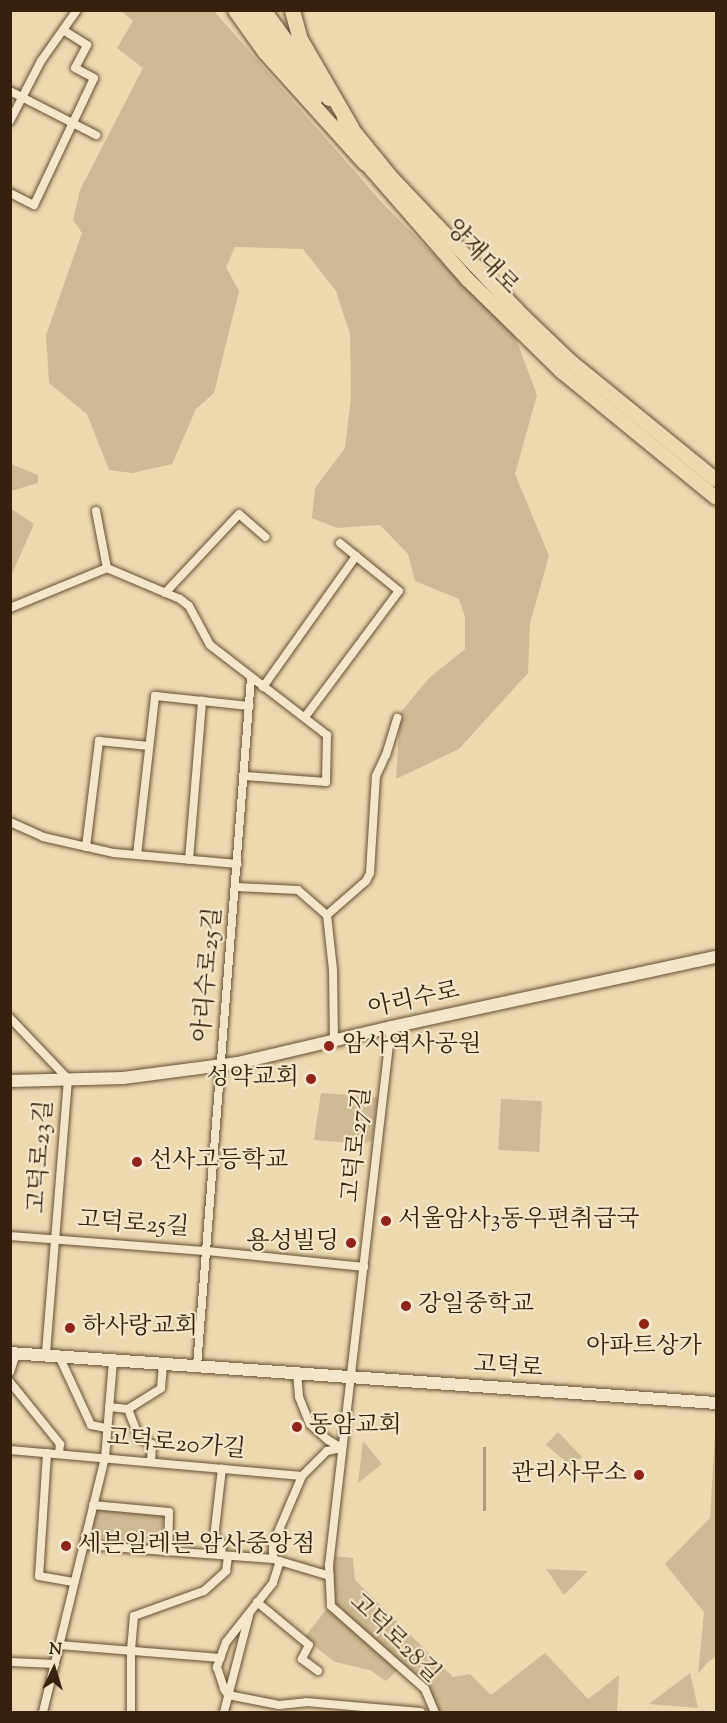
<!DOCTYPE html>
<meta charset="utf-8">
<style>
body{margin:0}
#map{position:relative;width:727px;height:1723px;overflow:hidden;background:#edd9b0;font-family:"Sorts Mill Goudy","Noto Serif KR",serif}
div>[style]{position:absolute}
[style*='--x']{left:calc(var(--x)*1px);top:calc(var(--y)*1px);width:calc(var(--w)*1px);rotate:calc(var(--a)*1deg)}
.green>*{inset:0;background:#ceba94;transform-origin:0 0}
.water>*{inset:0;background:#af9b78;transform-origin:0 0}
.roads{filter:drop-shadow(0 0 2px #645035) drop-shadow(0 0 2px #645035)}
.street>*{height:8px;margin:-4px;padding:0 4px;transform-origin:4px;border-radius:4px;background:#f3e6cc}
.secondary>*{height:12px;margin:-6px;padding:0 6px;transform-origin:6px;border-radius:6px;background:#f3e6cc}
.primary>*{height:14px;margin:-7px;padding:0 7px;transform-origin:7px;border-radius:7px;background:#edd9b0}
.highway>*{height:15px;margin:-7.5px;padding:0 7.5px;transform-origin:7.5px;border-radius:7.5px;background:#edd9b0}
.dots>*{width:16px;height:16px;translate:-50% -50%;box-sizing:border-box;border:3px solid #f3e6cc;border-radius:50%}
span{translate:-50% -50%;white-space:nowrap;text-align:center;line-height:1.15;-webkit-text-stroke:4.5px #f3e6cc;paint-order:stroke}
.street-label{font-size:24px;color:#36220c}
.poi-label{font-size:24px;color:#36220c}
.left{translate:0 -50%;text-align:left}
.right{translate:-100% -50%;text-align:right}
.frame{position:absolute;inset:0;border:12px solid #36220c;pointer-events:none}
.north{position:absolute;left:24px;top:1639px;width:60px;height:60px;-webkit-text-stroke:4px #f3e6cc;paint-order:stroke;rotate:4deg;font-size:16px;font-weight:700;line-height:24px;text-align:center;color:#36220c}
.north::after{content:'';display:block;margin:auto;width:21px;height:27px;background:#36220c;clip-path:polygon(50% 0,100% 100%,50% 72%,0 100%)}
</style>
<div id="map">
<div class="green">
<div style="clip-path:polygon(121px 11px,214px 11px,385px 206px,514px 334px,537px 395px,515px 474px,549px 556px,530px 623px,528px 673px,459px 749px,396px 779px,400px 713px,429px 678px,465px 649px,465px 617px,459px 599px,415px 581px,408px 554px,380px 525px,337px 528px,312px 518px,315px 488px,345px 448px,351px 398px,350px 334px,336px 291px,303px 249px,235px 247px,226px 267px,239px 291px,214px 393px,196px 409px,172px 464px,132px 473px,109px 470px,87px 414px,49px 383px,46px 335px,82px 233px,73px 220px,80px 190px,143px 68px,117px 48px,133px 21px)"></div>
<div style="clip-path:polygon(11px 464px,38px 475px,38px 483px,11px 491px)"></div>
<div style="clip-path:polygon(10px 508px,34px 524px,11px 576px,10px 576px)"></div>
<div style="clip-path:polygon(321px 1093px,378px 1097px,372px 1140px,365px 1144px,314px 1140px)"></div>
<div style="left:501px;top:1099px;width:41px;height:51px;rotate:3deg"></div>
<div style="clip-path:polygon(716px 1416px,716px 1657px,709px 1661px,698px 1674px,704px 1612px,665px 1564px,710px 1518px)"></div>
<div style="clip-path:polygon(558px 1432px,582px 1457px,570px 1465px,546px 1445px)"></div>
<div style="clip-path:polygon(363px 1441px,382px 1464px,358px 1483px)"></div>
<div style="left:95px;top:1509px;width:69px;height:34px;rotate:6deg"></div>
<div style="clip-path:polygon(334px 1556px,353px 1558px,355px 1580px,453px 1677px,470px 1674px,491px 1695px,545px 1653px,588px 1699px,619px 1675px,617px 1712px,435px 1712px,425px 1689px,331px 1606px)"></div>
<div style="clip-path:polygon(546px 1569px,588px 1571px,564px 1595px)"></div>
<div style="clip-path:polygon(328px 1607px,399px 1669px,386px 1681px,370px 1670px,335px 1662px,304px 1638px)"></div>
<div style="clip-path:polygon(690px 1673px,698px 1708px,649px 1704px)"></div>
</div>
<div class="water">
<div style="left:483px;top:1447px;width:3px;height:64px"></div>
</div>
<div class="roads">
<div class="street">
<div style="--x:10;--y:91;--w:97;--a:27.1"></div>
<div style="--x:10;--y:121;--w:68;--a:-62.7"></div>
<div style="--x:41;--y:61;--w:62;--a:-54.8"></div>
<div style="--x:10;--y:193;--w:27;--a:27"></div>
<div style="--x:34;--y:205;--w:140;--a:-64.7"></div>
<div style="--x:94;--y:78;--w:21;--a:-152"></div>
<div style="--x:75;--y:68;--w:26;--a:-62"></div>
<div style="--x:87;--y:45;--w:28;--a:-148"></div>
<div style="--x:96;--y:511;--w:58;--a:79.1"></div>
<div style="--x:107;--y:568;--w:79;--a:23"></div>
<div style="--x:180;--y:599;--w:11;--a:38"></div>
<div style="--x:189;--y:606;--w:44;--a:61.7"></div>
<div style="--x:210;--y:645;--w:148;--a:37.6"></div>
<div style="--x:327;--y:735;--w:47;--a:91.2"></div>
<div style="--x:326;--y:782;--w:81;--a:-175.8"></div>
<div style="--x:165;--y:593;--w:108;--a:-46.9"></div>
<div style="--x:239;--y:514;--w:35;--a:41"></div>
<div style="--x:10;--y:608;--w:105;--a:-22.4"></div>
<div style="--x:263;--y:687;--w:161;--a:-54.6"></div>
<div style="--x:305;--y:717;--w:157;--a:-53.3"></div>
<div style="--x:399;--y:591;--w:76;--a:-140.9"></div>
<div style="--x:10;--y:822;--w:36;--a:24"></div>
<div style="--x:43;--y:837;--w:73;--a:12.7"></div>
<div style="--x:114;--y:853;--w:124;--a:5.1"></div>
<div style="--x:86;--y:847;--w:107;--a:-83"></div>
<div style="--x:99;--y:741;--w:50;--a:5.7"></div>
<div style="--x:137;--y:855;--w:160;--a:-83.5"></div>
<div style="--x:155;--y:696;--w:95;--a:6.1"></div>
<div style="--x:189;--y:860;--w:160;--a:-85.3"></div>
<div style="--x:236;--y:887;--w:62;--a:2.8"></div>
<div style="--x:298;--y:890;--w:38;--a:41"></div>
<div style="--x:10;--y:1018;--w:84;--a:46.4"></div>
<div style="--x:68;--y:1079;--w:277;--a:94.6"></div>
<div style="--x:391;--y:1027;--w:542;--a:96.57"></div>
<div style="--x:329;--y:1565;--w:41;--a:87.2"></div>
<div style="--x:331;--y:1606;--w:125;--a:41.4"></div>
<div style="--x:425;--y:1689;--w:25;--a:67"></div>
<div style="--x:334;--y:1041;--w:71;--a:-90.8"></div>
<div style="--x:333;--y:970;--w:55;--a:-96.2"></div>
<div style="--x:327;--y:915;--w:52;--a:-41.1"></div>
<div style="--x:366;--y:881;--w:9;--a:-63"></div>
<div style="--x:370;--y:873;--w:97;--a:-86.5"></div>
<div style="--x:376;--y:776;--w:23;--a:-65"></div>
<div style="--x:386;--y:755;--w:39;--a:-73"></div>
<div style="--x:10;--y:1236;--w:198;--a:4.4"></div>
<div style="--x:207;--y:1251;--w:158;--a:5.8"></div>
<div style="--x:59;--y:1356;--w:76;--a:65.1"></div>
<div style="--x:91;--y:1425;--w:16;--a:11"></div>
<div style="--x:197;--y:1366;--w:690;--a:-85.51"></div>
<div style="--x:10;--y:1372;--w:20;--a:-72"></div>
<div style="--x:297;--y:1373;--w:24;--a:85"></div>
<div style="--x:299;--y:1397;--w:29;--a:68"></div>
<div style="--x:310;--y:1424;--w:24;--a:42"></div>
<div style="--x:328;--y:1440;--w:16;--a:30"></div>
<div style="--x:10;--y:1382;--w:80;--a:51.1"></div>
<div style="--x:60;--y:1444;--w:10;--a:96"></div>
<div style="--x:109;--y:1407;--w:19;--a:6"></div>
<div style="--x:128;--y:1409;--w:39;--a:-32"></div>
<div style="--x:161;--y:1388;--w:25;--a:-85"></div>
<div style="--x:128;--y:1409;--w:31;--a:69"></div>
<div style="--x:139;--y:1438;--w:14;--a:25"></div>
<div style="--x:152;--y:1444;--w:18;--a:93"></div>
<div style="--x:10;--y:1450;--w:293;--a:5.1"></div>
<div style="--x:47;--y:1453;--w:123;--a:93.7"></div>
<div style="--x:39;--y:1576;--w:36;--a:10"></div>
<div style="--x:93;--y:1505;--w:76;--a:5.3"></div>
<div style="--x:169;--y:1512;--w:39;--a:91"></div>
<div style="--x:84;--y:1545;--w:190;--a:4.2"></div>
<div style="--x:273;--y:1559;--w:59;--a:16.6"></div>
<div style="--x:221;--y:1555;--w:11;--a:-85"></div>
<div style="--x:222;--y:1544;--w:10;--a:-143"></div>
<div style="--x:214;--y:1538;--w:70;--a:-83.5"></div>
<div style="--x:273;--y:1559;--w:15;--a:-90"></div>
<div style="--x:273;--y:1544;--w:74;--a:-66.9"></div>
<div style="--x:302;--y:1476;--w:35;--a:-45"></div>
<div style="--x:327;--y:1451;--w:15;--a:-11"></div>
<div style="--x:280;--y:1561;--w:23;--a:108"></div>
<div style="--x:273;--y:1583;--w:75;--a:128.5"></div>
<div style="--x:226;--y:1642;--w:27;--a:110"></div>
<div style="--x:217;--y:1667;--w:23;--a:72"></div>
<div style="--x:224;--y:1689;--w:7;--a:56"></div>
<div style="--x:228;--y:1695;--w:52;--a:11.1"></div>
<div style="--x:279;--y:1705;--w:27;--a:-6"></div>
<div style="--x:306;--y:1702;--w:115;--a:5"></div>
<div style="--x:257;--y:1602;--w:67;--a:39.6"></div>
<div style="--x:309;--y:1645;--w:16;--a:117"></div>
<div style="--x:302;--y:1659;--w:20;--a:37"></div>
<div style="--x:59;--y:1645;--w:162;--a:4.6"></div>
<div style="--x:10;--y:1662;--w:45;--a:2.5"></div>
<div style="--x:43;--y:1712;--w:261;--a:-76.3"></div>
<div style="--x:105;--y:1458;--w:98;--a:-85.3"></div>
<div style="--x:131;--y:1712;--w:62;--a:-90"></div>
<div style="--x:131;--y:1650;--w:34;--a:-85"></div>
<div style="--x:134;--y:1616;--w:74;--a:-19.7"></div>
<div style="--x:204;--y:1591;--w:30;--a:-42"></div>
<div style="--x:226;--y:1571;--w:15;--a:-82"></div>
<div style="--x:224;--y:1712;--w:100;--a:-75.5"></div>
</div>
<div class="secondary">
<div style="--x:10;--y:1081;--w:113;--a:-1.5"></div>
<div style="--x:123;--y:1078;--w:116;--a:-7.4"></div>
<div style="--x:238;--y:1063;--w:157;--a:-13.2"></div>
<div style="--x:391;--y:1027;--w:332;--a:-12.2"></div>
<div style="--x:10;--y:1353;--w:708;--a:4.05"></div>
</div>
<div class="primary">
<div style="--x:251;--y:10;--w:110;--a:54.3"></div>
<div style="--x:264;--y:10;--w:110;--a:53.9"></div>
<div style="--x:344;--y:119;--w:76;--a:50.9"></div>
<div style="--x:392;--y:178;--w:190;--a:46.5"></div>
<div style="--x:523;--y:316;--w:64;--a:43.7"></div>
<div style="--x:569;--y:360;--w:190;--a:39.2"></div>
<div style="--x:358;--y:154;--w:167;--a:48.9"></div>
<div style="--x:468;--y:280;--w:130;--a:44.4"></div>
<div style="--x:561;--y:371;--w:200;--a:39.3"></div>
</div>
<div class="highway">
<div style="--x:235;--y:10;--w:52;--a:54.5"></div>
<div style="--x:265;--y:52;--w:149;--a:48"></div>
<div style="--x:292;--y:10;--w:30;--a:75"></div>
<div style="--x:300;--y:39;--w:102;--a:59.9"></div>
</div>
</div>
<div class="dots">
<div style="left:329px;top:1046px;background:#8f2418"></div>
<div style="left:311px;top:1079px;background:#8f2418"></div>
<div style="left:137px;top:1162px;background:#8f2418"></div>
<div style="left:386px;top:1221px;background:#8f2418"></div>
<div style="left:351px;top:1243px;background:#8f2418"></div>
<div style="left:406px;top:1306px;background:#8f2418"></div>
<div style="left:644px;top:1324px;background:#8f2418"></div>
<div style="left:70px;top:1328px;background:#8f2418"></div>
<div style="left:297px;top:1427px;background:#8f2418"></div>
<div style="left:639px;top:1475px;background:#8f2418"></div>
<div style="left:66px;top:1546px;background:#8f2418"></div>
</div>
<div class="street-label">
<span style="left:481px;top:258px;rotate:46deg">양재대로</span>
<span style="left:209px;top:975px;rotate:-85deg">아리수로25길</span>
<span style="left:414px;top:1001px;rotate:-12deg">아리수로</span>
<span style="left:358px;top:1145px;rotate:-84deg">고덕로27길</span>
<span style="left:42px;top:1157px;rotate:-86deg">고덕로23길</span>
<span style="left:133px;top:1225px;rotate:4deg">고덕로25길</span>
<span style="left:508px;top:1368px;rotate:4deg">고덕로</span>
<span style="left:176px;top:1445px;rotate:5deg">고덕로20가길</span>
<span style="left:394px;top:1639px;rotate:44deg">고덕로28길</span>
</div>
<div class="poi-label">
<span class="left" style="left:342px;top:1046px">암사역사공원</span>
<span class="right" style="left:299px;top:1079px">성약교회</span>
<span class="left" style="left:149px;top:1162px">선사고등학교</span>
<span class="left" style="left:398px;top:1221px">서울암사3동우편취급국</span>
<span class="right" style="left:339px;top:1243px">용성빌딩</span>
<span class="left" style="left:418px;top:1306px">강일중학교</span>
<span class="left" style="left:82px;top:1328px">하사랑교회</span>
<span style="left:644px;top:1348px">아파트상가</span>
<span class="left" style="left:309px;top:1427px">동암교회</span>
<span class="right" style="left:627px;top:1475px">관리사무소</span>
<span class="left" style="left:78px;top:1546px">세븐일레븐 암사중앙점</span>
</div>
<div class="frame"></div>
<div class="north">N</div>
</div>
